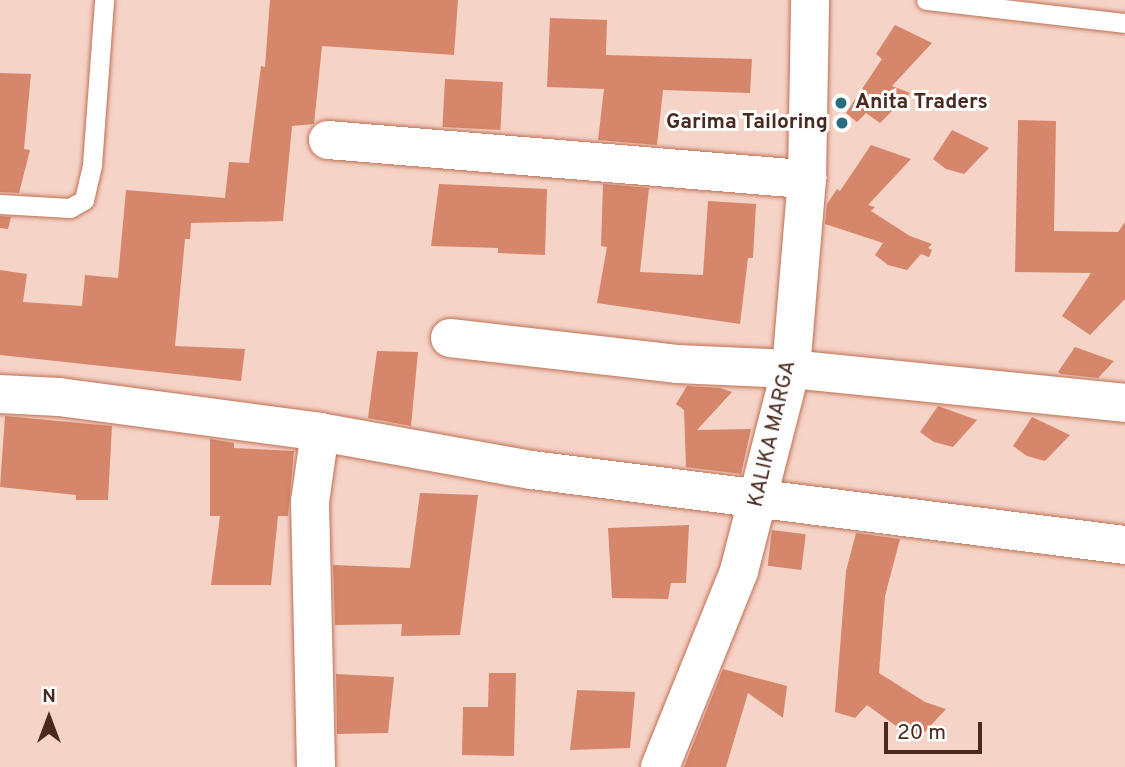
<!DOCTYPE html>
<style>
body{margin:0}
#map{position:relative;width:1125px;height:767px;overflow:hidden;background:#f6d3c7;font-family:Overpass,sans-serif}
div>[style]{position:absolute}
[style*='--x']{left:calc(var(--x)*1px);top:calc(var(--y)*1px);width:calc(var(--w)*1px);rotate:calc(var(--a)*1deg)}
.building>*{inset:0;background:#d6866a;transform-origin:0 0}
.roads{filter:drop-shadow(0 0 2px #be7155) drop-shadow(0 0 2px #be7155)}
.service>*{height:19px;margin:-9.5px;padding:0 9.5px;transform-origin:9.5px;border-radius:9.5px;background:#fff}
.minor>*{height:38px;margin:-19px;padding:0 19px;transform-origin:19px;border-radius:19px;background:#fff}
.dots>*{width:19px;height:19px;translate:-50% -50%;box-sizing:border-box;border:4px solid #fdfdfd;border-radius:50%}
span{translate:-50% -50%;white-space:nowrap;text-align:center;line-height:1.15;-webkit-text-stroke:6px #fdfdfd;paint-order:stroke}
.poi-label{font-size:21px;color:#4a291e;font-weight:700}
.left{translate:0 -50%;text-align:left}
.right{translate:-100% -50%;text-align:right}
.street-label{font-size:21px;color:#4a291e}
.north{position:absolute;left:14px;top:683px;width:70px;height:70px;-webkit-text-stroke:5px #fdfdfd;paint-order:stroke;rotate:0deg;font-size:19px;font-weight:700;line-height:28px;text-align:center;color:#4a291e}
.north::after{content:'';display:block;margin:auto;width:24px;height:32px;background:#4a291e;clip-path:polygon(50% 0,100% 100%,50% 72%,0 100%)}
.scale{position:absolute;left:884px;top:722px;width:98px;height:32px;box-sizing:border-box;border:4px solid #4a291e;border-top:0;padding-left:9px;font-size:21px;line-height:24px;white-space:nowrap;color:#4a291e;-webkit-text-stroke:5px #fdfdfd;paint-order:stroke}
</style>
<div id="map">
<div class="building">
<div style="clip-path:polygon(270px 0,458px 0,454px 55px,322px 46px,314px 124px,292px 126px,283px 221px,191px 223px,190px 239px,185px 239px,175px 346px,245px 349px,241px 381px,0 355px,0 270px,27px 274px,23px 302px,82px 306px,85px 275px,118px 278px,126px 190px,225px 198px,229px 162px,249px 163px,261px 66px,265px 67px)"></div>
<div style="clip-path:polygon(550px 18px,607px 20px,606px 55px,752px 59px,750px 93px,663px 90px,657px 145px,598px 140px,604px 89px,547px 87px)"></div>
<div style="clip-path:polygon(895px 25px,932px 43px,892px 86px,910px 93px,880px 123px,866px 113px,857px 122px,846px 113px,882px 59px,876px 54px)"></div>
<div style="clip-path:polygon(0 73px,31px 74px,24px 149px,30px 150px,19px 193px,0 192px)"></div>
<div style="left:445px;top:79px;width:58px;height:48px;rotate:3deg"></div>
<div style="clip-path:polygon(1018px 120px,1056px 121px,1054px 231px,1118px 232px,1125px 222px,1125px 299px,1090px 335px,1062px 316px,1091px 273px,1015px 272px)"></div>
<div style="clip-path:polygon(952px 130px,989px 148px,964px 174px,946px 169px,933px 159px)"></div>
<div style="clip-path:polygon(871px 145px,911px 159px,868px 205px,875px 207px,871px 211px,910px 236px,932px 244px,928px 248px,932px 250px,929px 257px,921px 254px,907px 270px,888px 265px,875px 255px,883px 243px,825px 224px,827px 204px,837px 189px,840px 191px)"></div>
<div style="clip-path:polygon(439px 184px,547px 189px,545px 255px,498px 253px,498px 248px,431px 246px)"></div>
<div style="clip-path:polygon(603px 184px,649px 188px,640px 272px,703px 275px,708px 201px,756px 204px,753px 258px,748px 258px,740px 324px,597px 303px,607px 247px,601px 246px)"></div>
<div style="clip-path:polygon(0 216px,11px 217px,8px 229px,0 228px)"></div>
<div style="clip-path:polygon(1075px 347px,1114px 361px,1098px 378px,1061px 374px,1058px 372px)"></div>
<div style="clip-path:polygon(377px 351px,418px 352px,411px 426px,368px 418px)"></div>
<div style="clip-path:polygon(687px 386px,720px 388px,732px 392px,697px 430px,751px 429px,741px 474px,686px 467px,684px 410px,676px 404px)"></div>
<div style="clip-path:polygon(938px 406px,977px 420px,953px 447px,934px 442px,920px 432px)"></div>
<div style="clip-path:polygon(5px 416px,112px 426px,108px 500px,76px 500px,76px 495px,0 487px)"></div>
<div style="clip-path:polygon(1032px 417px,1070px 435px,1045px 461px,1027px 456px,1013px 446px)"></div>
<div style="clip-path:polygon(210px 439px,234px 443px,234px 448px,294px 451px,288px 516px,278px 516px,271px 585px,211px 585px,220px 516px,210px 516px)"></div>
<div style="clip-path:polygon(420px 493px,478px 495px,460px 635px,401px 636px,402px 624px,335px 625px,333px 565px,410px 568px)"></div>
<div style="clip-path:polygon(689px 525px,686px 583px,671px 583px,668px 599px,612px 598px,608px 528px)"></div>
<div style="left:772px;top:530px;width:34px;height:36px;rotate:7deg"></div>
<div style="clip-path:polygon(856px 533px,900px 539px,885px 596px,879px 673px,925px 702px,946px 709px,922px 735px,903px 731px,867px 705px,855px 718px,835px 712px,846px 571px)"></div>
<div style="clip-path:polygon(723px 669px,787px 686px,783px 718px,748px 693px,726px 767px,684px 767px)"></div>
<div style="clip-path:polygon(489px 673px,516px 673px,514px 756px,462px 755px,463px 707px,488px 707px)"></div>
<div style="clip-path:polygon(336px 674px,394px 677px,388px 733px,337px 734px)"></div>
<div style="clip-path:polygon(577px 690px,635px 692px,630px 748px,570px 750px)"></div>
</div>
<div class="roads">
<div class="service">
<div style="--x:926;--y:0;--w:200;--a:6.6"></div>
<div style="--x:0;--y:204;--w:70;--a:3.3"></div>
<div style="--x:70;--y:208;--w:16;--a:-30"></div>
<div style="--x:84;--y:200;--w:36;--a:-77"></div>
<div style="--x:92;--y:165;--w:165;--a:-85.8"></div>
</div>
<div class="minor">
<div style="--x:328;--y:140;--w:481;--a:4.7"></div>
<div style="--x:450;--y:338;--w:228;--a:6.5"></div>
<div style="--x:677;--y:364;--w:114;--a:2.5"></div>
<div style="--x:791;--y:369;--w:336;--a:5.8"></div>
<div style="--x:0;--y:394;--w:59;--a:2.9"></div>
<div style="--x:59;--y:397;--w:263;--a:7.6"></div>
<div style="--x:320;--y:432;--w:215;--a:10.2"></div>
<div style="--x:532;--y:470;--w:598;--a:7.21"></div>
<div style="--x:316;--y:766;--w:264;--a:-91.3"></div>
<div style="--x:310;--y:502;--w:71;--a:-81.9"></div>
<div style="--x:660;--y:767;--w:211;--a:-68"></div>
<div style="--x:739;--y:571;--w:209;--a:-75.6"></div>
<div style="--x:791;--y:369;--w:191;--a:-85.2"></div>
<div style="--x:807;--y:179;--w:179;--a:-89"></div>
</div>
</div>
<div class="dots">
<div style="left:841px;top:103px;background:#2a6c7f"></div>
<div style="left:842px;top:123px;background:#2a6c7f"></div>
</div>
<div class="poi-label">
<span class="left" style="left:855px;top:103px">Anita Traders</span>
<span class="right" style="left:828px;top:123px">Garima Tailoring</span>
</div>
<div class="street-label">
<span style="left:773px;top:434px;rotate:-77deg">KALIKA MARGA</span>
</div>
<div class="north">N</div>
<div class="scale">20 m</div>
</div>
